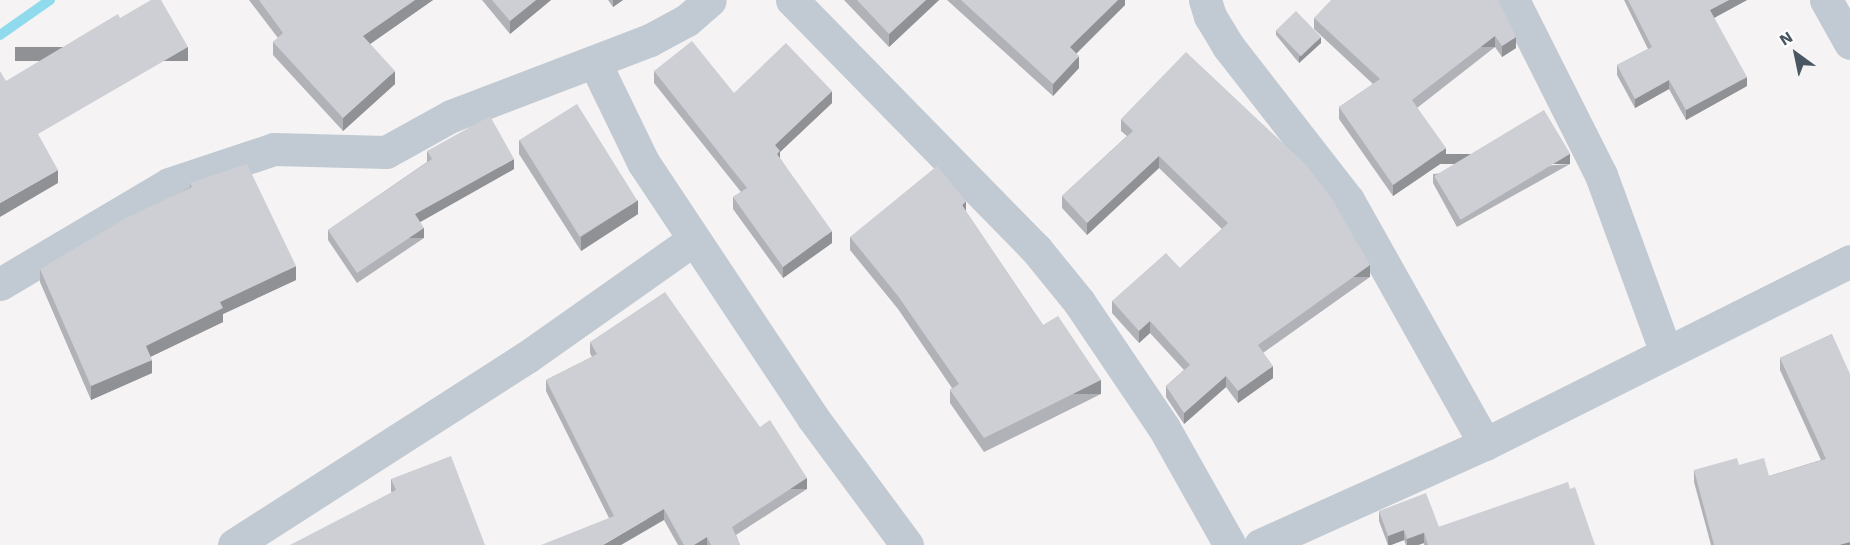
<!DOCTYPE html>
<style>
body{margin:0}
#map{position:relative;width:1850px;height:545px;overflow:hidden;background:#f5f3f3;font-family:"Work Sans",sans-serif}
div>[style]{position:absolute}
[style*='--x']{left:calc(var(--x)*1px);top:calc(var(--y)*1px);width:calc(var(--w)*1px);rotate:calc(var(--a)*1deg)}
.stream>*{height:10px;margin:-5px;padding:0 5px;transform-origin:5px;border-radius:5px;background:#90daee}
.street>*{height:33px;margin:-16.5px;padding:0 16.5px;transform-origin:16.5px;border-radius:16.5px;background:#c1cad2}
.wall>*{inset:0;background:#b0b2b7}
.shaded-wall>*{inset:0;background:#909195;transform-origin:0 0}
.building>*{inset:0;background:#cdcfd5;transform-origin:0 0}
span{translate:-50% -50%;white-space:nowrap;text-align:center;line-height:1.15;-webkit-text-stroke:4.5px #fff;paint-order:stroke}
.north{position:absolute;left:1766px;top:24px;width:60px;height:60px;-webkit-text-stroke:4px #fff;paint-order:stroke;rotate:327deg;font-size:16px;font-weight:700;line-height:24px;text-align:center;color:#4a5661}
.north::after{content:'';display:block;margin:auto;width:21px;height:27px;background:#4a5661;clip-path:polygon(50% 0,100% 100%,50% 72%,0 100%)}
</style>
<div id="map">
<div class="stream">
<div style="--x:0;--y:35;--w:61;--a:-35"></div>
</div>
<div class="street">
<div style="--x:792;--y:0;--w:349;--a:45.6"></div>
<div style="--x:1036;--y:249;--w:68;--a:50.9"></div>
<div style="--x:1079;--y:302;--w:152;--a:56"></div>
<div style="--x:1164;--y:428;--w:134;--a:60.6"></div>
<div style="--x:1205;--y:0;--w:17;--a:73"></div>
<div style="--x:1210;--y:16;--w:35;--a:59"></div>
<div style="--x:1228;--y:46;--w:195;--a:52.1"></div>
<div style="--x:1348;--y:200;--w:280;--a:60.7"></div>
<div style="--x:1513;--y:0;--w:196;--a:63.3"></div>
<div style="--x:1601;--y:175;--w:189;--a:69.9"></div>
<div style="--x:1826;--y:0;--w:49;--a:60.8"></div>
<div style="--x:595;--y:63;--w:110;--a:64.1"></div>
<div style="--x:643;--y:162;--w:307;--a:56.4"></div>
<div style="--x:813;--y:418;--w:158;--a:53.5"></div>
<div style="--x:0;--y:284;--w:196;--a:-30.6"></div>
<div style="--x:169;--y:184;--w:111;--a:-18.4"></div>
<div style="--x:274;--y:149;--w:112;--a:1.5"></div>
<div style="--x:386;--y:152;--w:74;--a:-29"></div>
<div style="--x:451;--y:116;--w:213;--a:-20.9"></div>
<div style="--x:650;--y:40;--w:42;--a:-28.4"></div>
<div style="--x:687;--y:20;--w:30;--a:-41"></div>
<div style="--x:234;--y:545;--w:348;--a:-32.7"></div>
<div style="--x:527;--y:357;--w:204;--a:-35.2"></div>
<div style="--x:1260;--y:545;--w:247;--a:-24.2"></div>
<div style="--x:1485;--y:444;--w:408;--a:-26.6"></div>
</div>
<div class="wall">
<div style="clip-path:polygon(249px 0,433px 0,370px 44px,395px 84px,343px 131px,273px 55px,273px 42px,278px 38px)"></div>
<div style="clip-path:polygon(482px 0,551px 0,510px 34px)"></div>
<div style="clip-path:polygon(608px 0,623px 0,613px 7px)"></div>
<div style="clip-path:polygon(844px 0,939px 0,889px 47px)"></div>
<div style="clip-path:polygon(947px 0,1125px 0,1125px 5px,1076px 53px,1079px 68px,1053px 96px)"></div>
<div style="clip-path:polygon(1498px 0,1516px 48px,1502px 57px,1495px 47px,1417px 108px,1446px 160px,1393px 196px,1339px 119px,1339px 107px,1373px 84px,1314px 29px,1314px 18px)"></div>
<div style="clip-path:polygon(1624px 0,1747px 0,1714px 18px,1747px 86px,1686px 120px,1669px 89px,1635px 108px,1617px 75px,1617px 65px,1648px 49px)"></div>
<div style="clip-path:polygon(1276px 30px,1321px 43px,1299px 63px,1276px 35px)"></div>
<div style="clip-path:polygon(654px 71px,734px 93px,832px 103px,780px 152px,780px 158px,832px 243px,783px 278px,733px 209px,733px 197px,741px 192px,654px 83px)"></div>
<div style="clip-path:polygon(1121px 119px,1370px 277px,1263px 353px,1273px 378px,1238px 403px,1226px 387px,1184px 424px,1166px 397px,1166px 386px,1184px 370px,1150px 333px,1139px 343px,1112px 313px,1112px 301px,1180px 268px,1222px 229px,1159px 168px,1087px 235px,1062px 208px,1062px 196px,1127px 136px,1121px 131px)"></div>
<div style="clip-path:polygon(519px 140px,638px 214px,581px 251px,519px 154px)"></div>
<div style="clip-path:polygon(427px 151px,514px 169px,420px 222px,424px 238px,357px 283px,328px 240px,328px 230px,427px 162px)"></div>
<div style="clip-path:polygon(1570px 164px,1457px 227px,1433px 183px,1433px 174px)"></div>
<div style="clip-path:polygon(190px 183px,296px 280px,223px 314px,223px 322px,150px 357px,152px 373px,91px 400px,40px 282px,40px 269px,190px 187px)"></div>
<div style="clip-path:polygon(966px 212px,1043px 325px,1101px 394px,984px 452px,950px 403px,950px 390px,952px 388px,898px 309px,850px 250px,850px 237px)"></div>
<div style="clip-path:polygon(1832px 334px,1850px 545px,1711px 545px,1694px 482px,1694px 470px,1769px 476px,1821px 460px,1780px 370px,1780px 358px)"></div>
<div style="clip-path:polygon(590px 342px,760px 427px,807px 489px,736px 535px,740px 545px,678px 545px,664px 520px,609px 518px,546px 391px,546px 380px,592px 357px,590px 353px)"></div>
<div style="clip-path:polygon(391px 479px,485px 545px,391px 492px)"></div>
<div style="clip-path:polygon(1570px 489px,1595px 545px,1424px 545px,1424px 543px,1418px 545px,1406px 545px,1404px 540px,1391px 545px,1388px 545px,1379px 521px,1379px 511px,1439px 527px)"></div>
</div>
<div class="shaded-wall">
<div style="clip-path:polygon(415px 0,433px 0,363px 49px,363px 36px)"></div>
<div style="clip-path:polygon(536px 0,551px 0,510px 34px,510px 21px)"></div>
<div style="clip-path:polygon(613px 0,623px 0,613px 7px)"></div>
<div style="clip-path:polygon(926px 0,939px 0,889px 47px,889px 34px)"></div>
<div style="clip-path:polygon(1118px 0,1125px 0,1125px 5px,1070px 60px,1070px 47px)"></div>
<div style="clip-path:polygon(1729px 0,1747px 0,1710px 20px,1710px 10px)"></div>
<div style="left:1495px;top:36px;width:11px;height:105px;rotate:90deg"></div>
<div style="clip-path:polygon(1321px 37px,1321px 43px,1299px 63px,1299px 57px)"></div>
<div style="clip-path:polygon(1516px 37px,1516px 48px,1502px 57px,1502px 46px)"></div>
<div style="left:188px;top:47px;width:14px;height:173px;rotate:90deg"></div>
<div style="clip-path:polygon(1079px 56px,1079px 68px,1053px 96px,1053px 84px)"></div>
<div style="clip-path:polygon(395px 71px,395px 84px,343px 131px,343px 118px)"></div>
<div style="clip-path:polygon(1747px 77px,1747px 86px,1686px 120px,1686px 110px)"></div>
<div style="clip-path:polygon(1669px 80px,1669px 89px,1635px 108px,1635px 99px)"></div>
<div style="clip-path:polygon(832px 91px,832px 103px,780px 152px,780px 163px,775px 145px)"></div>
<div style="clip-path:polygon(1446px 148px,1446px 160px,1393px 196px,1393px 185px)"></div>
<div style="left:1570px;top:154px;width:10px;height:129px;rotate:90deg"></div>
<div style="clip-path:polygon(1159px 156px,1159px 168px,1087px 235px,1087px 223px)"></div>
<div style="clip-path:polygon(514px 159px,514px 169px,415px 225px,415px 214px)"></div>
<div style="clip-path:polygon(58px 170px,58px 183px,0 217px,0 203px)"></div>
<div style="clip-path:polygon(638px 200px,638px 214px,581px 251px,581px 237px)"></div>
<div style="clip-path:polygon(966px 201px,966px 215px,962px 205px)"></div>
<div style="left:424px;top:228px;width:10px;height:81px;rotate:90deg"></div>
<div style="clip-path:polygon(832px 231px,832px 243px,783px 278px,783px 267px)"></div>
<div style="left:1370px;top:265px;width:12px;height:138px;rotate:90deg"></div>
<div style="clip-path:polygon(296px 266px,296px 280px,223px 314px,223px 322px,146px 359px,146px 346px,220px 302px)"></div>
<div style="clip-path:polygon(1150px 321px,1150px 333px,1139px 343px,1139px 331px)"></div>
<div style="clip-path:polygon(152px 360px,152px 373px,91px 400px,91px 386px)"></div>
<div style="clip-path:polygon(1273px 366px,1273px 378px,1238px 403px,1238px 391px)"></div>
<div style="clip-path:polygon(1226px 376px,1226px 387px,1184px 424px,1184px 413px)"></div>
<div style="left:1101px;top:380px;width:14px;height:131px;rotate:90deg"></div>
<div style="left:807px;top:478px;width:11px;height:90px;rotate:90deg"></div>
<div style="clip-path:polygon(664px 509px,664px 520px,621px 545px,603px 545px)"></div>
<div style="clip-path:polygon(1404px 530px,1404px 540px,1391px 545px,1388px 545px,1388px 536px)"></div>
<div style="clip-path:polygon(1424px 533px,1424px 543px,1418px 545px,1407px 545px,1407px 539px)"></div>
<div style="clip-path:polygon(707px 537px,707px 545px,694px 545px)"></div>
<div style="clip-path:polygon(1850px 542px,1850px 545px,1839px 545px)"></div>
</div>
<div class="building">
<div style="clip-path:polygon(151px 0,161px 0,188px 47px,38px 134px,58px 170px,0 203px,0 71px,6px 81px,118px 14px,120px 18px)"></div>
<div style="clip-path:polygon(259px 0,415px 0,363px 36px,395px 71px,343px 118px,273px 42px,283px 33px)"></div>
<div style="clip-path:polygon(492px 0,536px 0,510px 21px)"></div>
<div style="clip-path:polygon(857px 0,926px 0,889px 34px)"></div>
<div style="clip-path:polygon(961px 0,1118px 0,1070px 47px,1079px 56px,1053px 84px)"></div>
<div style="clip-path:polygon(1331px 0,1498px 0,1516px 37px,1502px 46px,1495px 36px,1412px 100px,1446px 148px,1393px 185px,1339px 107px,1380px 79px,1314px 18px)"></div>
<div style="clip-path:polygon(1628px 0,1729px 0,1710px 10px,1747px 77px,1686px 110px,1669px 80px,1635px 99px,1617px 65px,1652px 47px)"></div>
<div style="left:1296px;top:11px;width:36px;height:28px;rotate:46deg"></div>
<div style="clip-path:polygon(692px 41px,734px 93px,786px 43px,832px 91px,775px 145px,780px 151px,777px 154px,832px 231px,783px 267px,733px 197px,747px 188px,654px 71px)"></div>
<div style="clip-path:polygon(1186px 52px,1306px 165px,1332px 199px,1370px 265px,1258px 345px,1273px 366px,1238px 391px,1226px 376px,1184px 413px,1166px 386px,1190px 365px,1150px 321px,1139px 331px,1112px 301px,1166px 253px,1180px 268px,1228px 223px,1159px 156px,1087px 223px,1062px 196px,1133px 131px,1121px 119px)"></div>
<div style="left:577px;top:104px;width:114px;height:68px;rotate:58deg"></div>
<div style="left:1544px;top:110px;width:51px;height:128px;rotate:59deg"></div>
<div style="clip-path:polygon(490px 116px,514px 159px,415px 214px,424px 228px,357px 273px,328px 230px,432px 159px,427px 151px)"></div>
<div style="clip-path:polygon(247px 164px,296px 266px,220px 302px,223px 308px,146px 346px,152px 360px,91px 386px,40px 269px,126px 218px,192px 187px,190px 183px)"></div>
<div style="clip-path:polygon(937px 166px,966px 201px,962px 205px,1043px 325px,1058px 316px,1101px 380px,984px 438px,950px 390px,959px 384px,898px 296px,850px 237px)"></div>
<div style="clip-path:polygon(665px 292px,760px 427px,770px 420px,807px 478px,732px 527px,740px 545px,711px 545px,707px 537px,694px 545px,684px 545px,664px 509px,603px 545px,541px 545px,614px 516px,546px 380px,597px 354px,590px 342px)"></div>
<div style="clip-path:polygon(1832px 334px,1850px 374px,1850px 542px,1839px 545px,1714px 545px,1694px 470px,1737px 458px,1739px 465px,1764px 458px,1769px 476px,1826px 459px,1780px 358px)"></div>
<div style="clip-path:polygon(451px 456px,485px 545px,290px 545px,396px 490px,391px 479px)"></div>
<div style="clip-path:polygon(1568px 482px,1570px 489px,1575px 487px,1595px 545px,1428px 545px,1424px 532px)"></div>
<div style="clip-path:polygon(1426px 493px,1439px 527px,1407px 539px,1404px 530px,1388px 536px,1379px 511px)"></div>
</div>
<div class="north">N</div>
</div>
